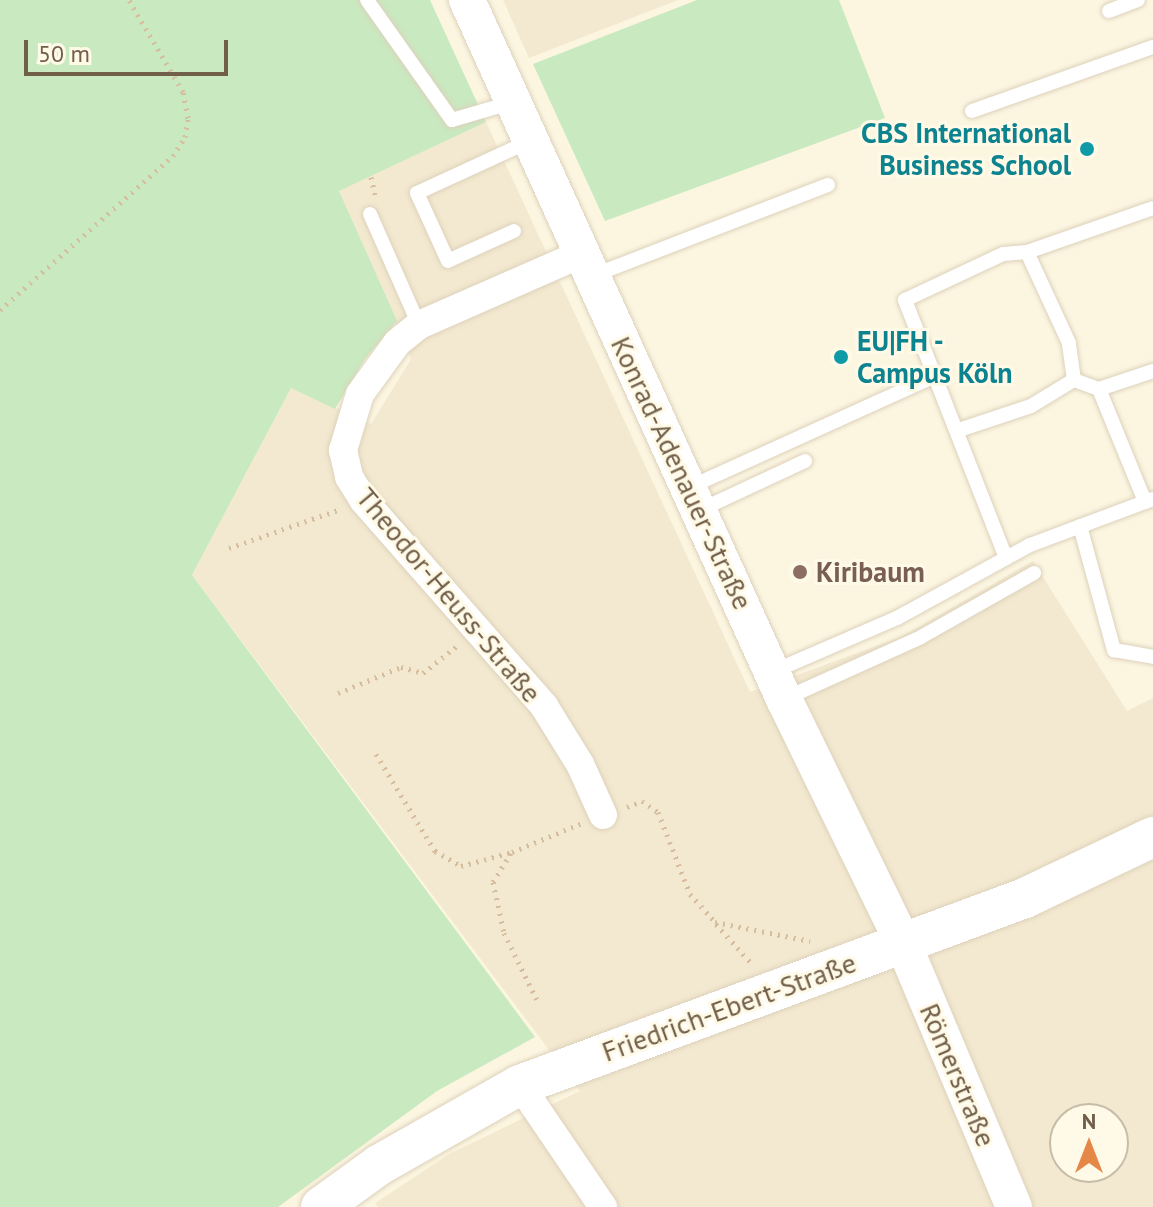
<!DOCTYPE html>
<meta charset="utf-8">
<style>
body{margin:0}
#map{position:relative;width:1153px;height:1207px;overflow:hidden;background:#fcf6e1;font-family:"PT Sans",sans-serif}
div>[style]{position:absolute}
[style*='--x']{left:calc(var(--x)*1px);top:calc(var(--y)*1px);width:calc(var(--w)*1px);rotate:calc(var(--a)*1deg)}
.residential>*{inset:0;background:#f3e9d0}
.green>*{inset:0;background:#c9e9c0}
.path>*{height:5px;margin-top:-2.5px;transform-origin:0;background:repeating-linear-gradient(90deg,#d5bd9d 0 2px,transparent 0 8px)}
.roads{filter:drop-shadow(0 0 2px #ddd1bb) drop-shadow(0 0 2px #ddd1bb)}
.service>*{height:14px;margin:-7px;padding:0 7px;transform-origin:7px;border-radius:7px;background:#fff}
.minor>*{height:28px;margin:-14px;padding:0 14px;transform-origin:14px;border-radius:14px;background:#fff}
.tertiary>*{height:36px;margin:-18px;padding:0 18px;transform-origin:18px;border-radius:18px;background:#fff}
.secondary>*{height:40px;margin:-20px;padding:0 20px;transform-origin:20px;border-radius:20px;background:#fff}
.dots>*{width:22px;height:22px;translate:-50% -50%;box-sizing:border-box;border:4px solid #fffae7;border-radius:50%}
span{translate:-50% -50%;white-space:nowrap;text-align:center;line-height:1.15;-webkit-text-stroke:6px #fffae7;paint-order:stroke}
.culture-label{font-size:28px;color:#0d838f;font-weight:700}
.right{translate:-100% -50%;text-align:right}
.left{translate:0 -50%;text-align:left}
.street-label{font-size:28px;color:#725f49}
.education-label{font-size:28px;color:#785e54;font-weight:700}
.north{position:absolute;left:1049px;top:1103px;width:80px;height:80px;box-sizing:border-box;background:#fffae7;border:2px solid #c7bca8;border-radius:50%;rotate:0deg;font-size:22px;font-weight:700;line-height:32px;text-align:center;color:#725f49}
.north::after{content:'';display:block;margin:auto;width:28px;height:36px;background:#e58747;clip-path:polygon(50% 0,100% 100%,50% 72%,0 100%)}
.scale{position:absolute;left:24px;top:40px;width:204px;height:36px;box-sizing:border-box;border:4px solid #725f49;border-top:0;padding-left:10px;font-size:24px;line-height:28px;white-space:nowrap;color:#725f49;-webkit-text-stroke:6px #fffae7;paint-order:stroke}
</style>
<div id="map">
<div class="residential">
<div style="clip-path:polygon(503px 0,678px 0,529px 58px)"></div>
<div style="clip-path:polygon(evenodd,486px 122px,750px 692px,901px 637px,1033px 561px,1127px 711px,1153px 698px,1153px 1207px,378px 1207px,375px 1203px,451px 1153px,580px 1091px,192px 575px,291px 388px,371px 424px,411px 359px,338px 191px,486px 122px,1065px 1119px,1113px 1119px,1113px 1167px,1065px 1167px,1065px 1119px)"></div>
</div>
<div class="green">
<div style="clip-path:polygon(0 0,430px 0,486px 122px,339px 191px,397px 321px,365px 359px,335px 409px,291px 388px,192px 575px,535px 1037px,437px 1091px,278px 1207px,0 1207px)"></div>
<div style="clip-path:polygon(697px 0,839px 0,885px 118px,605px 221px,533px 64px)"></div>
</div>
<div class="path">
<div style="--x:371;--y:177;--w:18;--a:77"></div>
<div style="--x:0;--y:310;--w:232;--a:-41.7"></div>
<div style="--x:173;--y:156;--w:22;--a:-58"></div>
<div style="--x:185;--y:137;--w:19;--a:-81"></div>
<div style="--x:188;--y:118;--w:26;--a:-101"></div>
<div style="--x:183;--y:92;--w:107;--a:-120.4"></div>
<div style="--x:229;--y:548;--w:115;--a:-19.2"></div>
<div style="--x:338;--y:693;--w:68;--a:-22.4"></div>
<div style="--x:401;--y:667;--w:23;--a:15"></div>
<div style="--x:423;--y:673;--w:43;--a:-38.5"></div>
<div style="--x:376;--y:754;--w:114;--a:58.7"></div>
<div style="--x:435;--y:851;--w:30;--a:30"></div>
<div style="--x:461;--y:866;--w:53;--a:-15.4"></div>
<div style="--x:512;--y:852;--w:74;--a:-22.4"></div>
<div style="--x:627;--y:807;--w:16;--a:-22"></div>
<div style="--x:642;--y:801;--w:19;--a:35"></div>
<div style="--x:658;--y:812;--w:88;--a:68.7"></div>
<div style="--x:690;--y:894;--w:38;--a:48"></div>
<div style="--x:715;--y:922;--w:97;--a:11.3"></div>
<div style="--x:511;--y:853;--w:34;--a:122"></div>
<div style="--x:493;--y:882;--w:52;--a:77.8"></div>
<div style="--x:504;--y:933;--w:77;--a:63.8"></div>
<div style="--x:716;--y:924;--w:54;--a:48"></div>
</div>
<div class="roads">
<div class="service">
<div style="--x:367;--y:0;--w:147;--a:54.7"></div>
<div style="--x:452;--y:120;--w:64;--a:-16.4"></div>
<div style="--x:1109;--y:11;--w:31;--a:-21"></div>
<div style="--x:972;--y:111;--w:192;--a:-19.5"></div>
<div style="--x:370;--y:214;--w:121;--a:66.2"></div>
<div style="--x:514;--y:231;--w:72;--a:155.6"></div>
<div style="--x:448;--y:261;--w:75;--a:-114.5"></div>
<div style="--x:417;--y:193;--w:124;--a:-24.7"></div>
<div style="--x:592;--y:276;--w:253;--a:-21.1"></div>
<div style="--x:1074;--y:380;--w:27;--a:20"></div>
<div style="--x:1099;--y:389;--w:57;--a:-18.4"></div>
<div style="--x:1099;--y:389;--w:122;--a:67.8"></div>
<div style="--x:959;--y:430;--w:76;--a:-18.4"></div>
<div style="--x:1031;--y:406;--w:50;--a:-31.2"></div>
<div style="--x:1074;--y:380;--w:37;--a:-98"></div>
<div style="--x:1069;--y:343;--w:100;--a:-114.8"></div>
<div style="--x:690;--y:487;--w:271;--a:-24.4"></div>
<div style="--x:700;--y:510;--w:116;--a:-25"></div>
<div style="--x:1080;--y:526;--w:129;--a:74.7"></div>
<div style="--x:1114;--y:650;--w:40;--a:10"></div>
<div style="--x:1006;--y:558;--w:277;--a:-111.4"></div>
<div style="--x:905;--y:300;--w:108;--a:-25.1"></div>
<div style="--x:1003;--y:254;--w:24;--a:-5"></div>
<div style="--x:1027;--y:252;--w:133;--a:-19.2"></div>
<div style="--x:772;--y:672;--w:136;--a:-23.4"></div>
<div style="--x:897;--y:618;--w:152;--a:-28.8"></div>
<div style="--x:1030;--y:545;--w:131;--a:-20.5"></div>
<div style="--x:784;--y:699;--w:150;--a:-24.3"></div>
<div style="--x:921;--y:637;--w:130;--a:-29.5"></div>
</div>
<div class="minor">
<div style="--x:581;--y:254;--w:177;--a:156.3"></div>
<div style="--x:419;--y:325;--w:28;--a:141"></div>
<div style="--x:397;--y:343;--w:63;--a:126"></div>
<div style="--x:360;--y:394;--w:59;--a:106.9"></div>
<div style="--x:343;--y:450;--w:28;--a:77"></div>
<div style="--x:349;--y:477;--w:28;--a:58"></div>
<div style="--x:364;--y:501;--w:273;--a:48.7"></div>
<div style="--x:544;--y:706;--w:68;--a:58.2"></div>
<div style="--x:580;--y:764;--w:56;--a:65.7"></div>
<div style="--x:520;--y:1085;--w:148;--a:55.8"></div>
</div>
<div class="tertiary">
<div style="--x:467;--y:0;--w:768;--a:65.61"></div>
<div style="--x:784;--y:699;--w:271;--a:64"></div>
<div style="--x:903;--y:943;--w:286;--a:67.2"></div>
</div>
<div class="secondary">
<div style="--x:321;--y:1207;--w:72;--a:-35.9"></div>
<div style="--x:379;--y:1165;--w:162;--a:-29.6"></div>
<div style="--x:520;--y:1085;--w:539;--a:-20.32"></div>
<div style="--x:1025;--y:898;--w:142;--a:-25.5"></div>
</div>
</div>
<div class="dots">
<div style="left:1087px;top:149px;background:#0f9aa8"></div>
<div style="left:841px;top:357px;background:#0f9aa8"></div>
<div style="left:800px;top:572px;background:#8d6e63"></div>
</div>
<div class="culture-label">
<span class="right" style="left:1071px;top:149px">CBS International<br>Business School</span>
<span class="left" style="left:857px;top:357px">EU|FH -<br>Campus Köln</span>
</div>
<div class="street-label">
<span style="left:682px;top:473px;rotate:65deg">Konrad-Adenauer-Straße</span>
<span style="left:449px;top:595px;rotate:50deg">Theodor-Heuss-Straße</span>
<span style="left:729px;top:1007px;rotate:-20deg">Friedrich-Ebert-Straße</span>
<span style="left:958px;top:1075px;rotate:67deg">Römerstraße</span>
</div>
<div class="education-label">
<span class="left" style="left:816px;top:572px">Kiribaum</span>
</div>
<div class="north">N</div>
<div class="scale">50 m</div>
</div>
